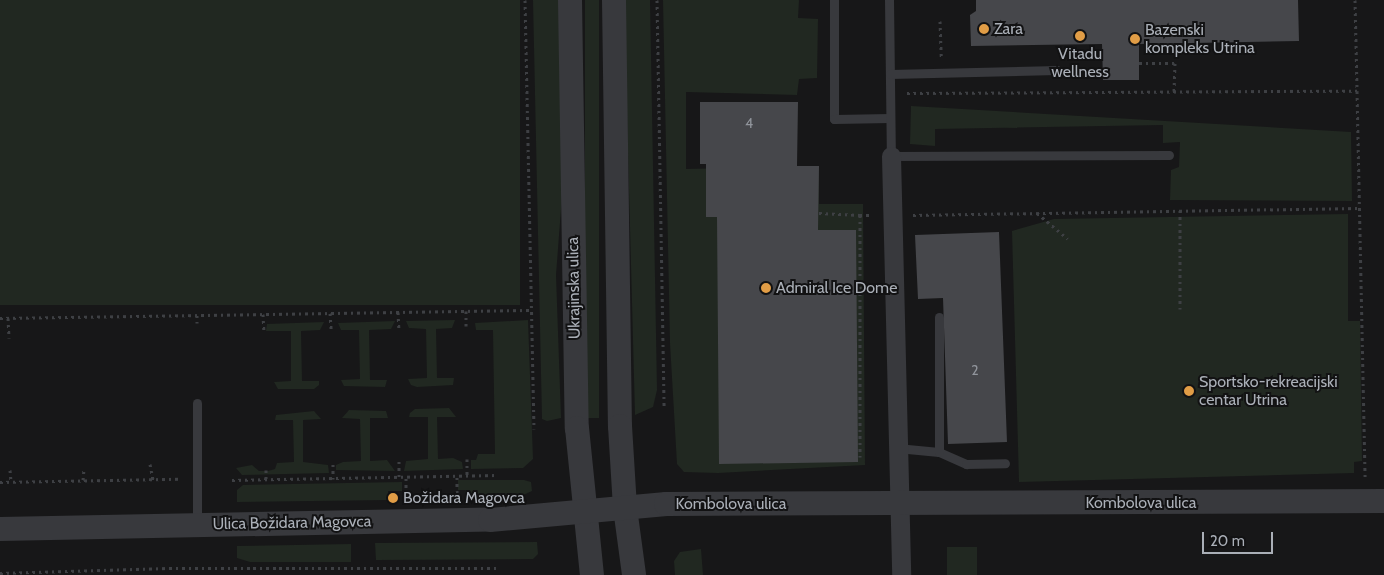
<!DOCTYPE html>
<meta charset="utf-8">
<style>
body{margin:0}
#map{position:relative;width:1384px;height:575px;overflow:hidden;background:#171718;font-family:Cabin,sans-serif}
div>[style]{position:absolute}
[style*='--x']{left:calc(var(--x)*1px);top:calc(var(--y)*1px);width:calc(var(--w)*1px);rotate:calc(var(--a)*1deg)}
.green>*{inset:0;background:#212821;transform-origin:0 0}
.building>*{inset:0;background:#46474b}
.path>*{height:3px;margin-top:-1.5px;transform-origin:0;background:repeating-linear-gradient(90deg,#3e4044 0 2.5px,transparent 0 6.5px)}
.service>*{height:9px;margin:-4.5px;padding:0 4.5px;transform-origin:4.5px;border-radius:4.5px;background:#38393d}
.minor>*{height:19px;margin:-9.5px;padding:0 9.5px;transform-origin:9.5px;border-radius:9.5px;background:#38393d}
.tertiary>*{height:24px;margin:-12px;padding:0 12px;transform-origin:12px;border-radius:12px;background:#38393d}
.dots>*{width:14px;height:14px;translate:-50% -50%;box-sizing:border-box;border:2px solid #121213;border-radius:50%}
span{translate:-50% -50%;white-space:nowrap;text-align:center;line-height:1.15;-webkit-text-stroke:4px #121213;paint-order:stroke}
.number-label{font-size:14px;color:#91959c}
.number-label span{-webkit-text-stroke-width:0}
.poi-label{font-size:16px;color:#aaafb7}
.left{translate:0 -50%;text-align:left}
.street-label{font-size:16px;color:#aaafb7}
.scale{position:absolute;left:1202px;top:532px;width:71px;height:22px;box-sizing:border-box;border:2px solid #aaafb7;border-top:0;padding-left:6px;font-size:15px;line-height:18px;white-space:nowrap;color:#aaafb7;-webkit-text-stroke:4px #121213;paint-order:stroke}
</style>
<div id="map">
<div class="green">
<div style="left:0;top:0;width:520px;height:305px"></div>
<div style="clip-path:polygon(533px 0,560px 0,562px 196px,556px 275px,561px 418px,547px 421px,542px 419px)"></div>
<div style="left:585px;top:0;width:14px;height:418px"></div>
<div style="clip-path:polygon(624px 0,650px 0,657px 390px,653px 407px,635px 415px)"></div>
<div style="clip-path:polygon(663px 0,799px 0,798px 18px,818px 19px,817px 78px,799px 79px,797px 95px,686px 92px,686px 169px,819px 166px,819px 204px,863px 204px,865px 465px,718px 473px,684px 472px,677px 464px,670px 343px)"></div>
<div style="clip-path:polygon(911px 106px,1351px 132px,1352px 201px,1170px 200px,1171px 170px,1179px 167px,1180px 142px,1163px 143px,1163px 125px,935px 129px,935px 146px,910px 144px)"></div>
<div style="clip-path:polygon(1348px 214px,1348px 321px,1360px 321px,1362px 461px,1354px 462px,1354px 473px,1019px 482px,1012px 231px,1054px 219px)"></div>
<div style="clip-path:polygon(455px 320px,452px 328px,436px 329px,437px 378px,454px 378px,453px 385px,417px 387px,411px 385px,408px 379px,427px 378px,426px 329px,409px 328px,406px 321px)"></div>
<div style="clip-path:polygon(528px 320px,533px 459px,523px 468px,471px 469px,471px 460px,476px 460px,478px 454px,495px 454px,493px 330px,476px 330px,475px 323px)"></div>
<div style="clip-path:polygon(395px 321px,391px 329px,369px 330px,370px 380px,387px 380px,385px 387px,344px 386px,341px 380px,360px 379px,359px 330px,341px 330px,338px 323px)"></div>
<div style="clip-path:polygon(324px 322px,320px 330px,301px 331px,302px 381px,319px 381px,319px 385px,314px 389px,278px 389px,274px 382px,291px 381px,291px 331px,266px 331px,267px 324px)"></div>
<div style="clip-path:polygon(449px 408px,456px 417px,437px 417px,438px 459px,453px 458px,462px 462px,463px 469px,404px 471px,406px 461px,428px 459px,428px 417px,409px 417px,410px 413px,415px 409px)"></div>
<div style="clip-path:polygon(349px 410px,386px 411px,388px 418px,370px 418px,370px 461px,387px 460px,395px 471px,336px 470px,336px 465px,343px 462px,361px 461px,360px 419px,342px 418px)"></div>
<div style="clip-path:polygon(314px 411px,321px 419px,303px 420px,303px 462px,328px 465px,329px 473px,242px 475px,236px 468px,252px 465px,259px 471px,268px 471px,275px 469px,277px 463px,294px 462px,293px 420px,275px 420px,276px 415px)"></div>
<div style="clip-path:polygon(458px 480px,524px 480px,531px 482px,532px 491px,521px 496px,465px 498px,465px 490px,458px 490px)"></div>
<div style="clip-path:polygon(402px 482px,402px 491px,388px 491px,388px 500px,237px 502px,237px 490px,243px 485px)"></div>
<div style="clip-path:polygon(537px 542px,538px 554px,533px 559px,376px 560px,375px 543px)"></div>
<div style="clip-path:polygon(351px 544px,351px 562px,250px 562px,237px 558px,237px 546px)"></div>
<div style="left:947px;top:547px;width:30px;height:28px"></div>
<div style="clip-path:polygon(701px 549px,703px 575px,675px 575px,674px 561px,680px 552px)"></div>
</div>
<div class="building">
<div style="clip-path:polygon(976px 0,1298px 0,1299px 41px,1139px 44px,1139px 80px,1103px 80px,1102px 44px,971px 46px,970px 15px,976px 11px)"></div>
<div style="clip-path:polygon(700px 102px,798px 102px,797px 166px,819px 166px,818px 230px,856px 230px,858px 462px,719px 464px,717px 217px,706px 217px,706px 164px,700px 164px)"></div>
<div style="clip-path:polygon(999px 232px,1007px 442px,948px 444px,943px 298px,918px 299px,915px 235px)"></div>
</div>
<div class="path">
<div style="--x:525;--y:0;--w:429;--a:88.8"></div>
<div style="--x:657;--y:0;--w:407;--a:89"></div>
<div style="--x:1355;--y:0;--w:91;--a:88.7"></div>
<div style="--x:940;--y:21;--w:36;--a:88"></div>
<div style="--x:1139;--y:63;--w:36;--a:0"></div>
<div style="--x:1175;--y:63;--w:28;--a:92"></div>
<div style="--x:907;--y:93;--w:450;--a:-0.3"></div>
<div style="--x:1357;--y:91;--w:388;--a:88.8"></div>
<div style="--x:1180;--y:210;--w:99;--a:90"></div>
<div style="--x:819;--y:213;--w:41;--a:2.8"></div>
<div style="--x:860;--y:215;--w:242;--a:90"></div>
<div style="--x:1037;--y:213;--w:40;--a:40"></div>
<div style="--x:860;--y:215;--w:12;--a:0"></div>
<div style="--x:913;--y:215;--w:446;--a:-0.9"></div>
<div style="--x:398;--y:312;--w:17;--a:87"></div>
<div style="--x:330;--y:313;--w:16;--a:86"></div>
<div style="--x:263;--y:314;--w:18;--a:87"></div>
<div style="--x:197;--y:315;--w:8;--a:90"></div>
<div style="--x:0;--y:318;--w:530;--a:-0.86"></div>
<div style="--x:8;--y:318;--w:20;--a:87"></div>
<div style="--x:466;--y:326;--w:15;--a:-90"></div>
<div style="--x:467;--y:459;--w:17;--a:90"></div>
<div style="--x:399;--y:461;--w:17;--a:90"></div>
<div style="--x:150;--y:464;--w:16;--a:79"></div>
<div style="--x:333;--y:464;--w:15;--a:90"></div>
<div style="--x:10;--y:470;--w:12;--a:85"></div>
<div style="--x:266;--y:470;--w:9;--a:90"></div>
<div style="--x:457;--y:477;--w:17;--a:90"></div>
<div style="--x:406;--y:478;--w:17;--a:90"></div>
<div style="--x:83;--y:480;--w:11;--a:-85"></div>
<div style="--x:232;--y:480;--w:266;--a:-1.1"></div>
<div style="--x:0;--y:482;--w:180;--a:-1"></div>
<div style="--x:0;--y:573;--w:169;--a:-1.7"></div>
<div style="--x:169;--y:568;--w:329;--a:0"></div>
</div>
<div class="service">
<div style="--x:834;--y:0;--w:119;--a:90"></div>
<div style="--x:834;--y:119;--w:56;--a:-1"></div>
<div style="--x:889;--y:0;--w:156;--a:89.3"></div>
<div style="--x:891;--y:156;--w:278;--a:-0.2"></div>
<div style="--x:890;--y:74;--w:167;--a:-1.4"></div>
<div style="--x:197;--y:403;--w:122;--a:90"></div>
<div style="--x:897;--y:448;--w:42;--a:5.4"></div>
<div style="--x:939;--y:452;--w:30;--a:24"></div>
<div style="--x:966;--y:464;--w:39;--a:-1"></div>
<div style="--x:939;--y:452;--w:135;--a:-90"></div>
</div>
<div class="minor">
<div style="--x:891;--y:156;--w:419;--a:88.6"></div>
</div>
<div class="tertiary">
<div style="--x:570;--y:0;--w:428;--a:89.1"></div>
<div style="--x:577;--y:428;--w:148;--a:84.2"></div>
<div style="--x:614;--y:0;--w:426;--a:89.2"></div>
<div style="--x:620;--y:426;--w:82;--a:86.5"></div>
<div style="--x:625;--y:508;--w:68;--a:82.3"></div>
<div style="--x:0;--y:529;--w:490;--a:-1.1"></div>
<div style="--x:490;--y:520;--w:177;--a:-5.2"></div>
<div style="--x:666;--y:504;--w:718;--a:-0.24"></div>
</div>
<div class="dots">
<div style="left:984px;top:29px;background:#e19d46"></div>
<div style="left:1080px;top:36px;background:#e19d46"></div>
<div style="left:1135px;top:39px;background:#e19d46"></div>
<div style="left:766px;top:288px;background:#e19d46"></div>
<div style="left:1189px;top:391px;background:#e19d46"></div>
<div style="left:393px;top:498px;background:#e19d46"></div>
</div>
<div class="number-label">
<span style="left:749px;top:123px">4</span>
<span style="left:975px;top:370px">2</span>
</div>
<div class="poi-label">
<span class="left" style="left:994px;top:29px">Zara</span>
<span class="left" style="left:1145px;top:39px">Bazenski<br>kompleks Utrina</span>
<span style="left:1080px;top:63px">Vitadu<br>wellness</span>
<span class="left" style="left:776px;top:288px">Admiral Ice Dome</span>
<span class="left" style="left:1199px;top:391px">Sportsko-rekreacijski<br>centar Utrina</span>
<span class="left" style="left:403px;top:498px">Božidara Magovca</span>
</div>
<div class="street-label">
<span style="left:574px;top:288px;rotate:-91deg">Ukrajinska ulica</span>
<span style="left:1141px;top:503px">Kombolova ulica</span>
<span style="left:731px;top:504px">Kombolova ulica</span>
<span style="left:292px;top:523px;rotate:-1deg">Ulica Božidara Magovca</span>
</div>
<div class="scale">20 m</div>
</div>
